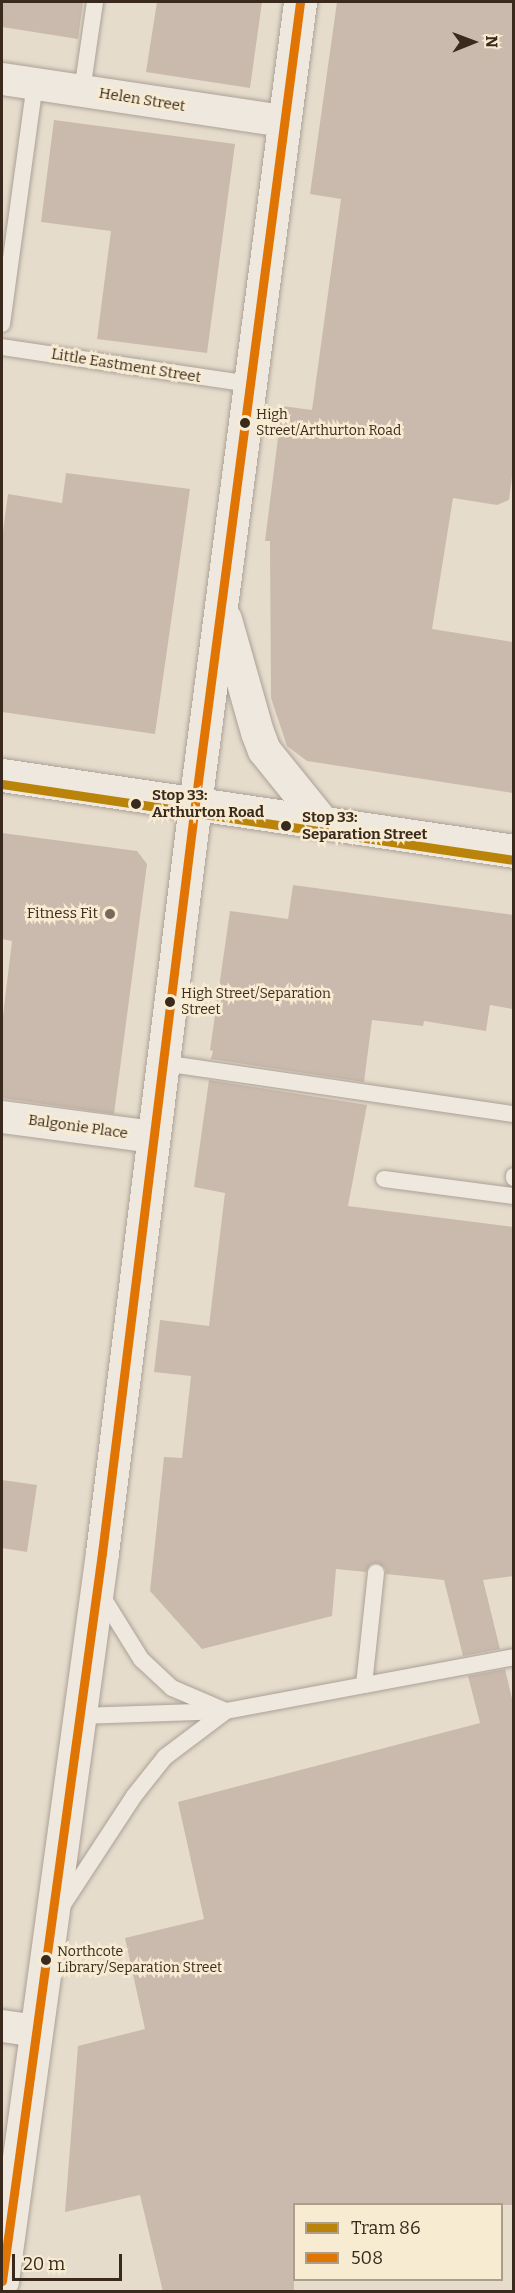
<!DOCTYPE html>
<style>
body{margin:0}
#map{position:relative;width:515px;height:2293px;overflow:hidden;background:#e6dccc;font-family:Bitter,serif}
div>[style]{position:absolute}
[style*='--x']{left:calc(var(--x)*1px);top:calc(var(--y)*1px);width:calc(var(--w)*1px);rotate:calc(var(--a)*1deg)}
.building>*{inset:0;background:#cabaad}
.roads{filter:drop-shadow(0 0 2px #aba196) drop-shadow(0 0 2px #aba196)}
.lane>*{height:16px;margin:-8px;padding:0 8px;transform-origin:8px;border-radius:8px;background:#eee8df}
.street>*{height:32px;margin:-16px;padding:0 16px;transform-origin:16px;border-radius:16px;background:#eee8df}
.secondary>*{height:33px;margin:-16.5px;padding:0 16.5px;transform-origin:16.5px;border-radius:16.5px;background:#eee8df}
.bus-1>*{height:9px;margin:-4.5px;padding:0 4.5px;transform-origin:4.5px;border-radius:4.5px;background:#e17504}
.tram-1>*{height:9px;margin:-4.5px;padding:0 4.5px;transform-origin:4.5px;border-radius:4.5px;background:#ba840a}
.dots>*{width:16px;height:16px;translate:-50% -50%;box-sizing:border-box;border:3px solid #f7ebd2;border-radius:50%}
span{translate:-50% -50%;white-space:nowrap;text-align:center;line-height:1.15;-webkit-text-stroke:5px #f7ebd2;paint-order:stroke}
.bus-label{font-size:14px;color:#3a2a1d}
.left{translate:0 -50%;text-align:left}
.street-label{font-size:15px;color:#3a2a1d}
.stop-label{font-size:15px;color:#3a2a1d;font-weight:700}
.poi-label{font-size:15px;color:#3a2a1d}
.right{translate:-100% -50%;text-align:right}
.frame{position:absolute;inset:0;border:3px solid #3a2a1d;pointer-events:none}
.legend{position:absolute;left:293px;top:2203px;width:210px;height:78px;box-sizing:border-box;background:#f7ebd2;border:2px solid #ab9e8a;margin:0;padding:8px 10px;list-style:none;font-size:18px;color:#3a2a1d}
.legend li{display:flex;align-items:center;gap:12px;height:30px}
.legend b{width:30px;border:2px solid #ab9e8a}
.north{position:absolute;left:443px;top:12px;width:60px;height:60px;-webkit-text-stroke:4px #f7ebd2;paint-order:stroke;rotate:89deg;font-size:16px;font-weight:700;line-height:24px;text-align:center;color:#3a2a1d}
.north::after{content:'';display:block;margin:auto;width:21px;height:27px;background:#3a2a1d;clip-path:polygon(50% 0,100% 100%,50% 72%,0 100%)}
.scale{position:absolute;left:12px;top:2254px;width:110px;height:27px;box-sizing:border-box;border:3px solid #3a2a1d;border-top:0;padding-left:8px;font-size:18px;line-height:21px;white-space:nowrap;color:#3a2a1d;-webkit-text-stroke:4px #f7ebd2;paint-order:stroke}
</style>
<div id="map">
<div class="building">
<div style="clip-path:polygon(2px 2px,83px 2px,78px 39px,2px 27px)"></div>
<div style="clip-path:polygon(157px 2px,262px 2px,250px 88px,146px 72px)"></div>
<div style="clip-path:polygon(337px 2px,513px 2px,513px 469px,509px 500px,497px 505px,453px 498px,432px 629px,513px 642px,513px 793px,307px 761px,287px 746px,271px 698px,270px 541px,265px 541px,282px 406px,312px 410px,341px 199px,310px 194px)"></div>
<div style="clip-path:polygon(54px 120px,235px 144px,207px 353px,97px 339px,111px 231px,41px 222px)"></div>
<div style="clip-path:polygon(66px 473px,190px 489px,155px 734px,2px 712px,2px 538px,8px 494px,62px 503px)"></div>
<div style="clip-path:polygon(2px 833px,137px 851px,147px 864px,114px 1114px,2px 1098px,2px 1024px,12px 941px,2px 939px)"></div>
<div style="clip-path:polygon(293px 885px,513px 915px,513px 1009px,490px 1005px,486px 1031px,424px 1021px,423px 1026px,372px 1020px,364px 1082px,211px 1059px,213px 1051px,210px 1050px,230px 911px,288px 919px)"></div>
<div style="clip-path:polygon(209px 1080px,367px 1105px,348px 1206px,513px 1227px,513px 1576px,483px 1580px,500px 1649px,463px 1656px,444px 1580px,386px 1574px,385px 1568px,378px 1563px,371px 1564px,366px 1572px,336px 1569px,332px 1616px,202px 1649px,150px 1591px,164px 1457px,182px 1458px,191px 1376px,154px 1372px,160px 1320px,209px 1326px,225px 1193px,194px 1187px)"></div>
<div style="clip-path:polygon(2px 1480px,37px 1485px,27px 1552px,2px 1548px)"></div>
<div style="clip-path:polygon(505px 1669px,513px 1703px,513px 2205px,294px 2205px,294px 2292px,163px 2292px,140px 2195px,65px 2212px,78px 2046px,145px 2029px,125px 1938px,204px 1919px,178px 1802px,480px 1723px,468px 1676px)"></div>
</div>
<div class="roads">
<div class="lane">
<div style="--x:82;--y:91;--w:90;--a:-81.7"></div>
<div style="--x:2;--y:324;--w:242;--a:-82.2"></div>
<div style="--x:2;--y:347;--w:251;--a:8.5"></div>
<div style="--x:163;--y:1063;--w:355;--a:8.3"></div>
<div style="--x:514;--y:1176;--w:2;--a:90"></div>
<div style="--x:384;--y:1179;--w:131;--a:7.5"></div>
<div style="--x:364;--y:1685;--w:113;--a:-83.9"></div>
<div style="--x:80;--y:1716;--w:146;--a:-2"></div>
<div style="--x:226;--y:1711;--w:293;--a:-10.6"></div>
<div style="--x:60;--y:1909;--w:135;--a:-56.8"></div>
<div style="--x:134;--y:1796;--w:50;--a:-51.5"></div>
<div style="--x:165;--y:1757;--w:76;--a:-37"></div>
<div style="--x:226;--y:1711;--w:59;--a:-156.9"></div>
<div style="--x:172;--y:1688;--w:42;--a:-136.9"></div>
<div style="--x:141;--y:1659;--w:78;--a:-121.8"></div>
</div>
<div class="street">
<div style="--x:2;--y:79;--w:285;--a:8.5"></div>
<div style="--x:2;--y:1117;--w:153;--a:7.5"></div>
<div style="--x:2;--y:2026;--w:34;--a:8"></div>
</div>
<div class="secondary">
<div style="--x:225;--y:619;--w:117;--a:74.2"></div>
<div style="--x:257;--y:732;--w:19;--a:69"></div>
<div style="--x:264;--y:750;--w:92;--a:51.1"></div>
<div style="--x:2;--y:775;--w:518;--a:8.44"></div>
<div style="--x:2;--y:2281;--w:735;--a:-82.18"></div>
<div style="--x:102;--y:1553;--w:747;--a:-82.92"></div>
<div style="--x:194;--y:812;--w:817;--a:-82.54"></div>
</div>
</div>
<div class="bus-1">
<div style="--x:2;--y:2281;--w:735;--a:-82.18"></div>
<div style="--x:102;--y:1553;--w:747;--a:-82.92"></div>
<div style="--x:194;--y:812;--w:817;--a:-82.54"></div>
</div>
<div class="tram-1">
<div style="--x:2;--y:784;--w:518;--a:8.44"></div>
</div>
<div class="dots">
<div style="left:245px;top:423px;background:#3a2a1d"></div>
<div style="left:136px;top:804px;background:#3a2a1d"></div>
<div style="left:286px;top:826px;background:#3a2a1d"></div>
<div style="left:110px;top:914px;background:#76685a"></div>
<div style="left:170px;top:1002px;background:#3a2a1d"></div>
<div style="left:46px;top:1960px;background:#3a2a1d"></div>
</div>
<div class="bus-label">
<span class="left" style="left:256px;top:423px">High<br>Street/Arthurton Road</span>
<span class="left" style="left:181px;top:1002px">High Street/Separation<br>Street</span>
<span class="left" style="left:57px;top:1960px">Northcote<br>Library/Separation Street</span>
</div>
<div class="street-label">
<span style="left:142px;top:100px;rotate:9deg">Helen Street</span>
<span style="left:126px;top:366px;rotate:9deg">Little Eastment Street</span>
<span style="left:78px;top:1127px;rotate:8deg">Balgonie Place</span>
</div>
<div class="stop-label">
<span class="left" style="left:152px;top:804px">Stop 33:<br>Arthurton Road</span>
<span class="left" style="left:302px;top:826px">Stop 33:<br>Separation Street</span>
</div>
<div class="poi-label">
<span class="right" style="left:98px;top:914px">Fitness Fit</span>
</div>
<div class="frame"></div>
<ul class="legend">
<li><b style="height:8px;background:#ba840a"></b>Tram 86</li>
<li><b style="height:8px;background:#e17504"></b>508</li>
</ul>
<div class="north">N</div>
<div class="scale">20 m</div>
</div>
